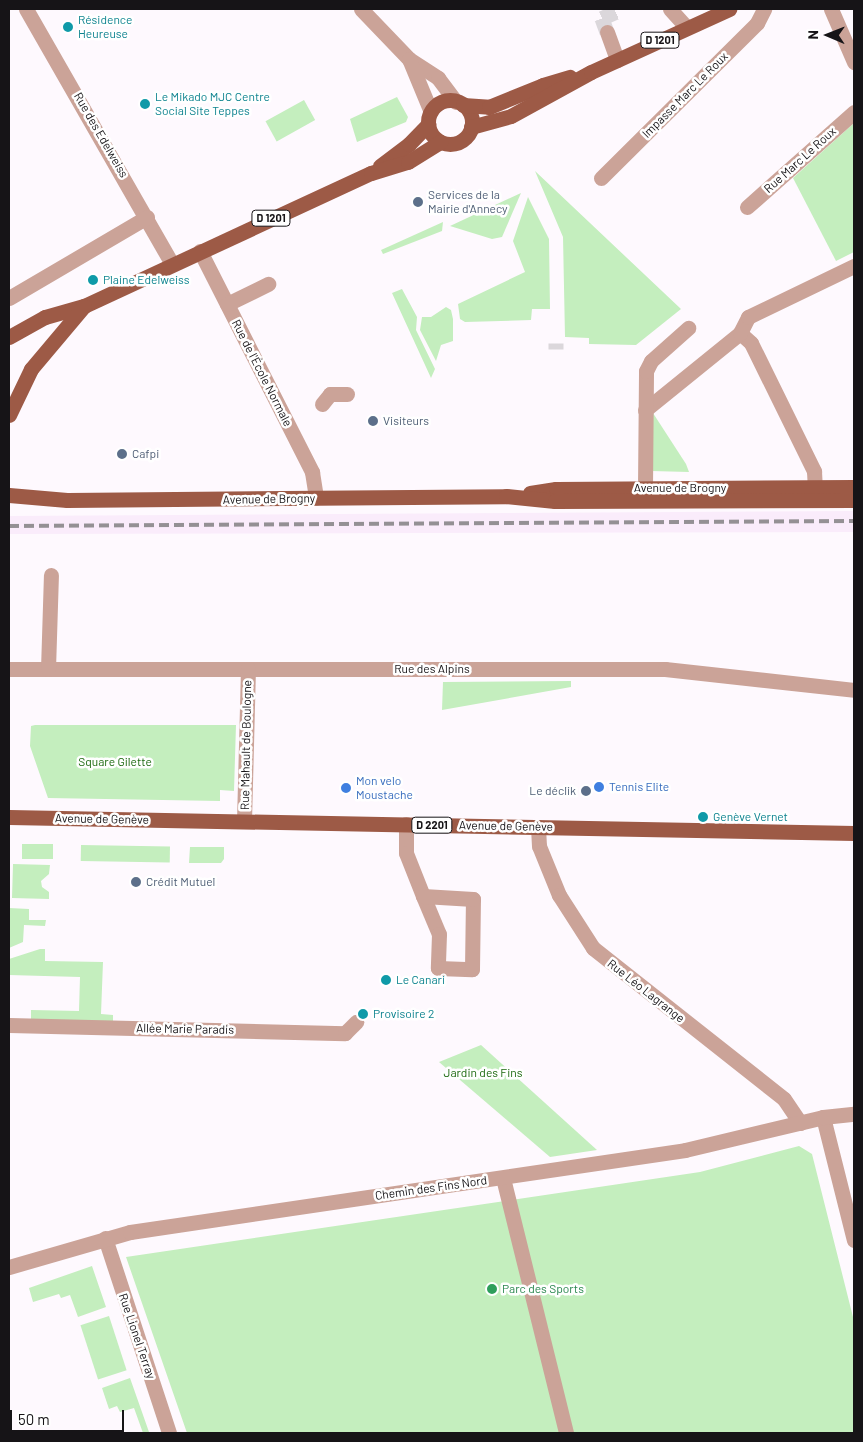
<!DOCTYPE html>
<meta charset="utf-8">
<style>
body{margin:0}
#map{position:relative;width:863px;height:1442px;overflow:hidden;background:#fef9fe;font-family:Barlow,sans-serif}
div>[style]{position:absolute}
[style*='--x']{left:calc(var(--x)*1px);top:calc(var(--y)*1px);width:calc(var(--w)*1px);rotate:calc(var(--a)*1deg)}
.built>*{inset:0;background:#faecfb}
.green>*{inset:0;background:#c4eebe;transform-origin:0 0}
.minor-tunnel>*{height:15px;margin-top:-7.5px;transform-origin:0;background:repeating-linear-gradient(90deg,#dbd7db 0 15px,transparent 0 23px)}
.minor>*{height:15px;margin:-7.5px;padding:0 7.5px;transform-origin:7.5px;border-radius:7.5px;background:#cba398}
.major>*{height:15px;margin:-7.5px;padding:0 7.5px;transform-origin:7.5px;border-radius:7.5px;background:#9d5a46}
.major>.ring{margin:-7.5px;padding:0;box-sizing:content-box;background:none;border:15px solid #9d5a46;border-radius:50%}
.rail>*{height:4px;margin-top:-2px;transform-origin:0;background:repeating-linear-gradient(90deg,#949094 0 10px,transparent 0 15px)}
.dots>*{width:14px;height:14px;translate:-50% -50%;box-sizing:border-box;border:2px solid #fff;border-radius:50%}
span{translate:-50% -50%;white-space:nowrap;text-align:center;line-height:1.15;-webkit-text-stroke:5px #fff;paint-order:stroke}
.shield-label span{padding:1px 4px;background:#fff;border:1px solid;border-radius:4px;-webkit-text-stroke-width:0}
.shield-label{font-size:11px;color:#161417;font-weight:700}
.culture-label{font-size:12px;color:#0d838f}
.left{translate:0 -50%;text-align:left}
.street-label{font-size:12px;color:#161417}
.service-label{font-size:12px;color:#4e5e75}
.right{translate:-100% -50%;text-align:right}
.park-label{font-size:12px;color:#1b680e}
.shop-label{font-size:12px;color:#366cbe}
.leisure-label{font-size:12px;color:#27864d}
.frame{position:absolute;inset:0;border:10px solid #161417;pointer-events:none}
.north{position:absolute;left:803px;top:10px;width:50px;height:50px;-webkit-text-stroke:4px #fff;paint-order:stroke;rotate:271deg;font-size:14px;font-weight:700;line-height:20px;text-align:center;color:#161417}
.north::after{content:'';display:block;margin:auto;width:18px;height:22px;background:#161417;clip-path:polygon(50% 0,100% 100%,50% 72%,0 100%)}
.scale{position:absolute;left:10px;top:1410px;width:114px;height:22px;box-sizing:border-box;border:2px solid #161417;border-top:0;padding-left:6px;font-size:15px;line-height:18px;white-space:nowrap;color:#161417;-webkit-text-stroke:4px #fff;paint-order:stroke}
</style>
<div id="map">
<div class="built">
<div style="clip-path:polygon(854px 511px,854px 532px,9px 534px,9px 516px)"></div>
</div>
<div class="green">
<div style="clip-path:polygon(397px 97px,408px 117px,406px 122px,357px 142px,350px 119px)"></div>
<div style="left:304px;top:100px;width:23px;height:44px;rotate:61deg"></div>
<div style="clip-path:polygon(854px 123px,854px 252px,836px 261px,793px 178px)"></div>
<div style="clip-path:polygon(535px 171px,681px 309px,636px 345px,589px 344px,589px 338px,565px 337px,563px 237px)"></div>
<div style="clip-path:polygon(521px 193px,502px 237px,492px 239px,450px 226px)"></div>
<div style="clip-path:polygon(528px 197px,549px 239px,550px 309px,532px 309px,531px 320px,465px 322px,460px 319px,458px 304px,525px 272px,513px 241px)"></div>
<div style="clip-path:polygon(443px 222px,442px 231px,383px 254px,381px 250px)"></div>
<div style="clip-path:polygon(402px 289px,417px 317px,416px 330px,435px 369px,431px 378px,392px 293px)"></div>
<div style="clip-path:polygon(446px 307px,451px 310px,453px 319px,453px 341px,441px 345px,436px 361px,420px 330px,422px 317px,431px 317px)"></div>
<div style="clip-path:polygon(651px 410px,686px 464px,689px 472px,651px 471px)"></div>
<div style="clip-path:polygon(571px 681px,571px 687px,442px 710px,443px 682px)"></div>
<div style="clip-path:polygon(35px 725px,236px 725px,234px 791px,220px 790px,220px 801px,48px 798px,30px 746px,31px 726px)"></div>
<div style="left:22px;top:844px;width:31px;height:15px"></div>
<div style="left:81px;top:845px;width:89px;height:16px;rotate:1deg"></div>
<div style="clip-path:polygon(190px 847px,224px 847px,224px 859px,221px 863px,189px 863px)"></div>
<div style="clip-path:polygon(13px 864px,50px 865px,49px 874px,41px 881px,42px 887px,49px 892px,49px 899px,12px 898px)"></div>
<div style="clip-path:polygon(9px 908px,29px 909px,29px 920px,46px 920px,45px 926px,24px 925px,23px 942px,9px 948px)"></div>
<div style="clip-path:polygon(40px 949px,45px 949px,45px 961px,103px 962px,101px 1014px,113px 1015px,113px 1025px,31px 1021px,31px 1010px,79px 1011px,80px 977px,9px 975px,9px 959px)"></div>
<div style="clip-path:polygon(481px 1045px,597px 1150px,550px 1157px,439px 1062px)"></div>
<div style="clip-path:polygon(799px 1146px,812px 1154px,854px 1321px,854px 1433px,187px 1433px,126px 1257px,700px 1172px)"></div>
<div style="clip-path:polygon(92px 1266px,106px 1307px,78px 1317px,70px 1295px,61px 1298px,59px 1294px,33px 1302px,29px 1288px)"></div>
<div style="left:109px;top:1316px;width:57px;height:30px;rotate:72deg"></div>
<div style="clip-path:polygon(130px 1378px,149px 1432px,143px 1433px,134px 1408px,120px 1412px,117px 1406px,109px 1409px,102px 1388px)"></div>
</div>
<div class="minor-tunnel">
<div style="--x:607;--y:32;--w:15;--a:-110"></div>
<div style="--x:602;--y:18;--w:22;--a:-24"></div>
<div style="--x:556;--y:349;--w:6;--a:-90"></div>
</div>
<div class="minor">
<div style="--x:26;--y:9;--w:294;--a:60.2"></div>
<div style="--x:361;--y:9;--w:69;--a:46.2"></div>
<div style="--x:409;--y:59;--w:35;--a:33"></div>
<div style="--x:438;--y:78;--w:30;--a:53"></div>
<div style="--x:670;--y:9;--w:25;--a:48"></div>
<div style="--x:831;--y:9;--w:58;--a:66.5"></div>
<div style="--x:607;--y:32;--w:30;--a:70"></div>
<div style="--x:409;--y:59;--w:57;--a:67.5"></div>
<div style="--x:601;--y:178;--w:220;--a:-44.8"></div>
<div style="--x:757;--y:23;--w:16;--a:-63"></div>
<div style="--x:747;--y:207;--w:143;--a:-41.6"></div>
<div style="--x:200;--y:251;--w:248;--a:63.1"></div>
<div style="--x:312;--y:472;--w:26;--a:81"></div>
<div style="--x:9;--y:298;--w:160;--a:-30.4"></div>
<div style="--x:227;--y:304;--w:46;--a:-26"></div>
<div style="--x:740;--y:333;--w:15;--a:42"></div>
<div style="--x:751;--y:343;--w:143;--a:63.8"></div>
<div style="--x:814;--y:471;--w:17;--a:87"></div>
<div style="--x:815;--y:488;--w:10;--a:119"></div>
<div style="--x:322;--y:404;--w:13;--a:-51"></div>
<div style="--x:330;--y:394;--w:17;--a:0"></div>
<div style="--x:645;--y:410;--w:122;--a:-39"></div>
<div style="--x:740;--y:333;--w:18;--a:-63"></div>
<div style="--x:748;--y:317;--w:118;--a:-25.7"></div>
<div style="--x:636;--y:498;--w:13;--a:-48"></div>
<div style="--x:645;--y:488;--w:117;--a:-89.5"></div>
<div style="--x:646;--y:371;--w:11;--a:-63"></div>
<div style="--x:651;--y:361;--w:50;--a:-41.7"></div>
<div style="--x:9;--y:669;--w:656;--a:0"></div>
<div style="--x:665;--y:669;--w:190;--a:6.3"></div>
<div style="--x:48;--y:669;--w:94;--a:-88.2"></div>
<div style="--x:244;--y:821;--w:152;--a:-88.5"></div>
<div style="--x:406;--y:824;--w:29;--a:90"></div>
<div style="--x:406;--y:853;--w:46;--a:68.4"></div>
<div style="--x:423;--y:896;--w:41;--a:67.2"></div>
<div style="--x:439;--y:934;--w:34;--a:92"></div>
<div style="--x:438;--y:968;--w:34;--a:2"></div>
<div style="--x:472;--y:969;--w:70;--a:-89.2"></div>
<div style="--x:473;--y:899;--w:50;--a:-176.6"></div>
<div style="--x:538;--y:827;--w:19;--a:87"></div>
<div style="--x:539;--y:846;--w:53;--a:67.8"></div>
<div style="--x:559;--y:895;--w:63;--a:57.3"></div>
<div style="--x:593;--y:948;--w:243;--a:38.3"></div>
<div style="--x:784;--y:1099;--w:29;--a:56"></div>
<div style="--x:9;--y:1025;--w:336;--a:1.4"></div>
<div style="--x:345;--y:1033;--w:16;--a:-45"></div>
<div style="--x:823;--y:1117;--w:127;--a:75.9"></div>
<div style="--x:503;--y:1178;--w:263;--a:76.1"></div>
<div style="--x:105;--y:1238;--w:205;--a:71.8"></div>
<div style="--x:9;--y:1267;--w:126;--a:-16.1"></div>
<div style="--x:130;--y:1232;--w:561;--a:-8.4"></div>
<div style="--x:685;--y:1150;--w:142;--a:-13.4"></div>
<div style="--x:823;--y:1117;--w:31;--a:-6"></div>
</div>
<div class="major">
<div class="ring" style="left:428px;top:100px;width:29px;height:29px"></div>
<div style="--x:463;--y:105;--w:26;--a:4"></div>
<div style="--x:489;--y:107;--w:58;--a:-22.2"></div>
<div style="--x:543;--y:85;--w:28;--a:-17"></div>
<div style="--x:471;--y:127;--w:41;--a:-15.4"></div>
<div style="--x:511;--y:116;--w:91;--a:-28.8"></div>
<div style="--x:591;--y:72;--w:152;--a:-24.5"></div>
<div style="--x:380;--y:166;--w:36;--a:-37"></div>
<div style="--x:409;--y:144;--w:28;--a:-46"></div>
<div style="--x:9;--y:337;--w:41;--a:-29.1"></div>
<div style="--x:45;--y:317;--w:41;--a:-15.8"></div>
<div style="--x:84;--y:306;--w:316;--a:-24.9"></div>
<div style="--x:371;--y:173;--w:39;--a:-17"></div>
<div style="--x:408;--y:162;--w:38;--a:-32"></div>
<div style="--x:9;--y:415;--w:51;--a:-64.4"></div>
<div style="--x:31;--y:369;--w:82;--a:-49.9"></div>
<div style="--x:530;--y:493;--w:26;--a:-9"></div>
<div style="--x:556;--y:489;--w:298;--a:-0.4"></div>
<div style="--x:9;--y:495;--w:58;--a:4.9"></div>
<div style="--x:67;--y:500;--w:439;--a:-0.5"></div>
<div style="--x:506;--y:496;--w:49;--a:5.8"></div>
<div style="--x:555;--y:501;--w:299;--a:-0.2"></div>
<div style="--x:9;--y:817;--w:845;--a:1.08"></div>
</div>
<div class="rail">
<div style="--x:9;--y:526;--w:845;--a:-0.34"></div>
</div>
<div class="dots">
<div style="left:68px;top:27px;background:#0f9aa8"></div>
<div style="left:145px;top:104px;background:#0f9aa8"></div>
<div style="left:418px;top:202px;background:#5c6f8a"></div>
<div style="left:93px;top:280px;background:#0f9aa8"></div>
<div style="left:373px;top:421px;background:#5c6f8a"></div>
<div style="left:122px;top:454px;background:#5c6f8a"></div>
<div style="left:599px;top:787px;background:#3f7fe0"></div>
<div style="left:346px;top:788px;background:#3f7fe0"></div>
<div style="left:586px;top:791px;background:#5c6f8a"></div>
<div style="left:703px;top:817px;background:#0f9aa8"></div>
<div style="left:136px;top:882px;background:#5c6f8a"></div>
<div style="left:386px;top:980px;background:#0f9aa8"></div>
<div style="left:363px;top:1014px;background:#0f9aa8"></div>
<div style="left:492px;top:1289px;background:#2e9e5b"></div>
</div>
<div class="shield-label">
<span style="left:660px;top:40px">D 1201</span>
<span style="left:271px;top:218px">D 1201</span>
<span style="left:432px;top:825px">D 2201</span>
</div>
<div class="culture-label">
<span class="left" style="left:78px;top:27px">Résidence<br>Heureuse</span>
<span class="left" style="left:155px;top:104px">Le Mikado MJC Centre<br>Social Site Teppes</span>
<span class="left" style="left:103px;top:280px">Plaine Edelweiss</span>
<span class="left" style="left:713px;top:817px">Genève Vernet</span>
<span class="left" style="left:396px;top:980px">Le Canari</span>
<span class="left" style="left:373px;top:1014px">Provisoire 2</span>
</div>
<div class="street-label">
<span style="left:685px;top:95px;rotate:-45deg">Impasse Marc Le Roux</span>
<span style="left:101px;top:135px;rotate:60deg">Rue des Edelweiss</span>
<span style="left:800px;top:160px;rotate:-42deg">Rue Marc Le Roux</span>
<span style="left:262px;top:373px;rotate:63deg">Rue de l'École Normale</span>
<span style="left:680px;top:488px">Avenue de Brogny</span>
<span style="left:269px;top:499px;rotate:-1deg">Avenue de Brogny</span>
<span style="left:432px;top:669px">Rue des Alpins</span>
<span style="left:246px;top:745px;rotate:-89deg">Rue Mahault de Boulogne</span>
<span style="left:102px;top:819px;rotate:1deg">Avenue de Genève</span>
<span style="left:506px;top:826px;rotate:1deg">Avenue de Genève</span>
<span style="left:646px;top:991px;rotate:38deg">Rue Léo Lagrange</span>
<span style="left:185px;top:1029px;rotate:1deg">Allée Marie Paradis</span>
<span style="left:431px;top:1188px;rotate:-8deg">Chemin des Fins Nord</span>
<span style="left:137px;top:1336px;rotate:71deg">Rue Lionel Terray</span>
</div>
<div class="service-label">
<span class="left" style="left:428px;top:202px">Services de la<br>Mairie d'Annecy</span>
<span class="left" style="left:383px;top:421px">Visiteurs</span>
<span class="left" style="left:132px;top:454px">Cafpi</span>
<span class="right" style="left:576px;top:791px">Le déclik</span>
<span class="left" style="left:146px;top:882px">Crédit Mutuel</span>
</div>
<div class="park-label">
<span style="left:115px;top:762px">Square Gilette</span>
<span style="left:483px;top:1073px">Jardin des Fins</span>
</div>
<div class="shop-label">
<span class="left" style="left:356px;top:788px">Mon velo<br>Moustache</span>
<span class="left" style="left:609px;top:787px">Tennis Elite</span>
</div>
<div class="leisure-label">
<span class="left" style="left:502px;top:1289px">Parc des Sports</span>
</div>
<div class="frame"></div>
<div class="north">N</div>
<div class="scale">50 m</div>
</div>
